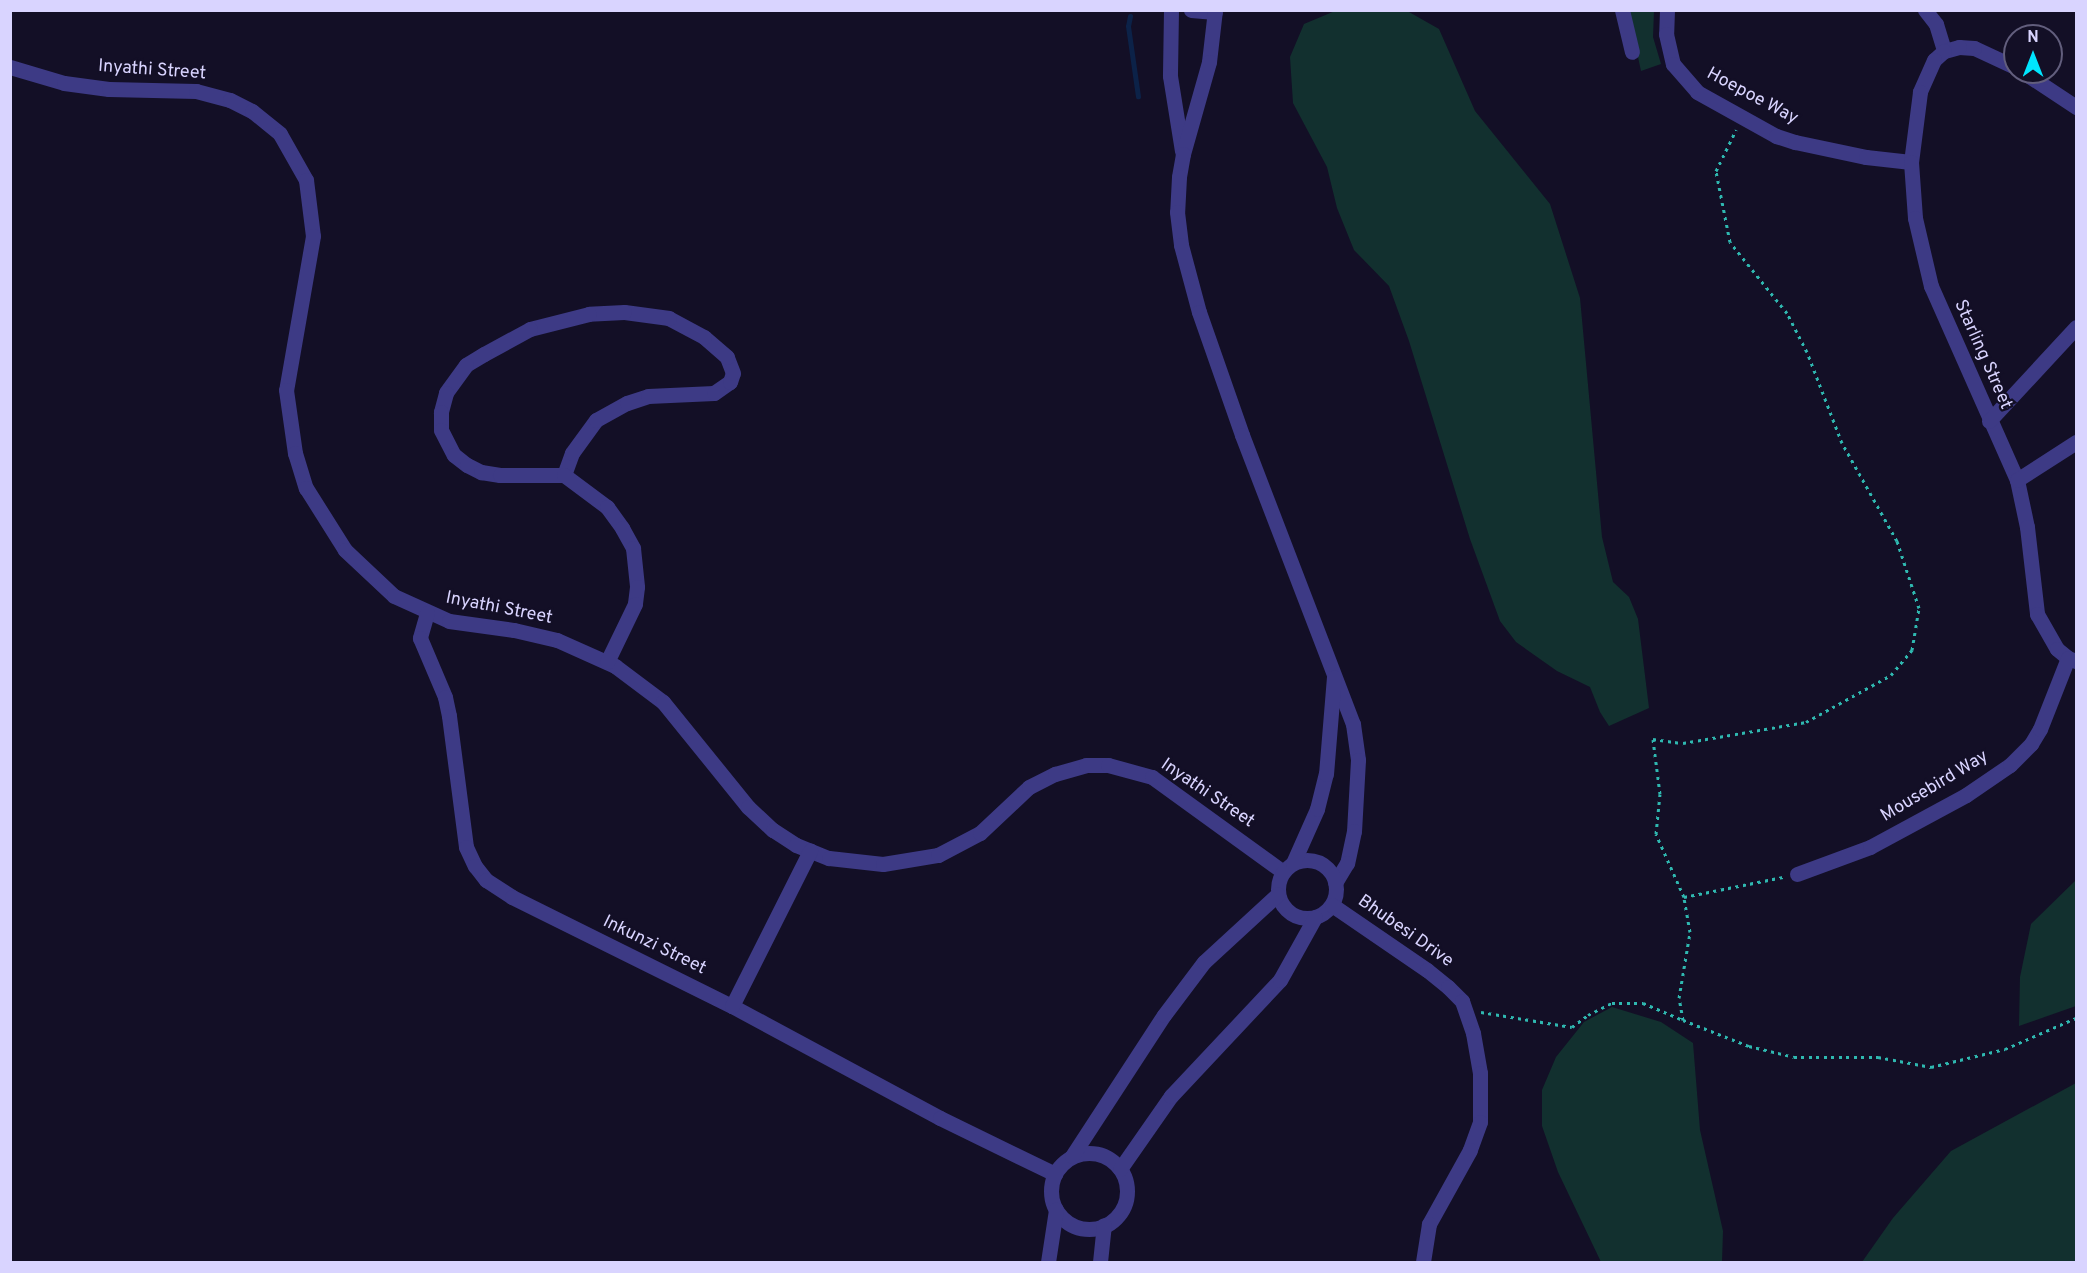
<!DOCTYPE html>
<style>
body{margin:0}
#map{position:relative;width:2087px;height:1273px;overflow:hidden;background:#130f26;font-family:Overpass,sans-serif}
div>[style]{position:absolute}
[style*='--x']{left:calc(var(--x)*1px);top:calc(var(--y)*1px);width:calc(var(--w)*1px);rotate:calc(var(--a)*1deg)}
.green>*{inset:0;background:#12302f}
.stream>*{height:5px;margin:-2.5px;padding:0 2.5px;transform-origin:2.5px;border-radius:2.5px;background:#0c2248}
.path>*{height:3px;margin-top:-1.5px;transform-origin:0;background:repeating-linear-gradient(90deg,#2fb8b0 0 3px,transparent 0 7.5px)}
.minor>*{height:15px;margin:-7.5px;padding:0 7.5px;transform-origin:7.5px;border-radius:7.5px;background:#3d3a85}
.minor>.ring{margin:-7.5px;padding:0;box-sizing:content-box;background:none;border:15px solid #3d3a85;border-radius:50%}
span{translate:-50% -50%;white-space:nowrap;text-align:center;line-height:1.15;-webkit-text-stroke:4.5px #130f26;paint-order:stroke}
.street-label{font-size:18px;color:#d9d4ff}
.frame{position:absolute;inset:0;border:12px solid #d9d4ff;pointer-events:none}
.north{position:absolute;left:2003px;top:24px;width:60px;height:60px;box-sizing:border-box;background:#130f26;border:2px solid #625e7d;border-radius:50%;rotate:0deg;font-size:16px;font-weight:700;line-height:24px;text-align:center;color:#d9d4ff}
.north::after{content:'';display:block;margin:auto;width:21px;height:27px;background:#00e5ff;clip-path:polygon(50% 0,100% 100%,50% 72%,0 100%)}
</style>
<div id="map">
<div class="green">
<div style="clip-path:polygon(1335px 11px,1409px 12px,1439px 29px,1475px 111px,1550px 204px,1580px 298px,1602px 537px,1613px 582px,1629px 597px,1638px 619px,1649px 708px,1609px 726px,1600px 712px,1590px 687px,1557px 671px,1516px 642px,1500px 621px,1470px 539px,1409px 341px,1389px 286px,1354px 250px,1337px 208px,1327px 167px,1293px 103px,1290px 57px,1304px 24px)"></div>
<div style="clip-path:polygon(1628px 11px,1654px 11px,1653px 37px,1661px 64px,1641px 71px)"></div>
<div style="clip-path:polygon(2076px 880px,2076px 1006px,2019px 1026px,2020px 977px,2031px 924px)"></div>
<div style="clip-path:polygon(1612px 1007px,1661px 1022px,1693px 1043px,1700px 1130px,1723px 1231px,1722px 1262px,1601px 1262px,1558px 1172px,1542px 1126px,1542px 1090px,1556px 1057px,1584px 1022px)"></div>
<div style="clip-path:polygon(2076px 1083px,2076px 1262px,1862px 1262px,1893px 1218px,1951px 1151px)"></div>
</div>
<div class="stream">
<div style="--x:1130;--y:16;--w:10;--a:101"></div>
<div style="--x:1128;--y:26;--w:71;--a:81.9"></div>
</div>
<div class="path">
<div style="--x:1684;--y:897;--w:101;--a:-11.4"></div>
<div style="--x:1481;--y:1012;--w:92;--a:9.4"></div>
<div style="--x:1572;--y:1027;--w:20;--a:-37"></div>
<div style="--x:1588;--y:1015;--w:27;--a:-27"></div>
<div style="--x:1612;--y:1003;--w:31;--a:0"></div>
<div style="--x:1643;--y:1003;--w:43;--a:23"></div>
<div style="--x:1683;--y:1020;--w:22;--a:-100"></div>
<div style="--x:1679;--y:998;--w:67;--a:-80.5"></div>
<div style="--x:1690;--y:932;--w:36;--a:-100"></div>
<div style="--x:1684;--y:897;--w:69;--a:-114"></div>
<div style="--x:1656;--y:834;--w:40;--a:-84.3"></div>
<div style="--x:1660;--y:794;--w:55;--a:-97.3"></div>
<div style="--x:1653;--y:739;--w:30;--a:8"></div>
<div style="--x:1683;--y:743;--w:125;--a:-9.7"></div>
<div style="--x:1806;--y:722;--w:97;--a:-28.9"></div>
<div style="--x:1891;--y:675;--w:33;--a:-50"></div>
<div style="--x:1912;--y:650;--w:43;--a:-80.5"></div>
<div style="--x:1919;--y:608;--w:71;--a:-108.2"></div>
<div style="--x:1897;--y:541;--w:112;--a:-119.3"></div>
<div style="--x:1842;--y:443;--w:97;--a:-111"></div>
<div style="--x:1807;--y:352;--w:44;--a:-117.1"></div>
<div style="--x:1787;--y:313;--w:91;--a:-128.8"></div>
<div style="--x:1730;--y:242;--w:72;--a:-101.2"></div>
<div style="--x:1716;--y:171;--w:46;--a:-64"></div>
<div style="--x:1683;--y:1020;--w:71;--a:21.5"></div>
<div style="--x:1749;--y:1046;--w:46;--a:13.7"></div>
<div style="--x:1794;--y:1057;--w:84;--a:0"></div>
<div style="--x:1878;--y:1057;--w:54;--a:10.7"></div>
<div style="--x:1931;--y:1067;--w:76;--a:-13.7"></div>
<div style="--x:2005;--y:1049;--w:77;--a:-23.6"></div>
</div>
<div class="minor">
<div style="--x:1171;--y:10;--w:66;--a:90.9"></div>
<div style="--x:1170;--y:76;--w:76;--a:80.9"></div>
<div style="--x:1191;--y:10;--w:24;--a:5"></div>
<div style="--x:1215;--y:10;--w:52;--a:96.6"></div>
<div style="--x:1209;--y:62;--w:96;--a:105.8"></div>
<div style="--x:1183;--y:154;--w:23;--a:100"></div>
<div style="--x:1179;--y:177;--w:35;--a:93"></div>
<div style="--x:1177;--y:212;--w:33;--a:83"></div>
<div style="--x:1181;--y:245;--w:69;--a:75"></div>
<div style="--x:1199;--y:312;--w:130;--a:70.7"></div>
<div style="--x:1242;--y:435;--w:310;--a:69"></div>
<div style="--x:1353;--y:724;--w:36;--a:82"></div>
<div style="--x:1358;--y:760;--w:71;--a:93.2"></div>
<div style="--x:1354;--y:831;--w:33;--a:102"></div>
<div style="--x:1347;--y:863;--w:23;--a:121"></div>
<div style="--x:1622;--y:10;--w:43;--a:76.6"></div>
<div style="--x:1667;--y:10;--w:24;--a:92"></div>
<div style="--x:1666;--y:34;--w:31;--a:77"></div>
<div style="--x:1673;--y:64;--w:37;--a:49"></div>
<div style="--x:1697;--y:92;--w:90;--a:29.1"></div>
<div style="--x:1776;--y:136;--w:20;--a:18"></div>
<div style="--x:1795;--y:142;--w:73;--a:11.9"></div>
<div style="--x:1866;--y:157;--w:45;--a:6.3"></div>
<div style="--x:1925;--y:10;--w:18;--a:52"></div>
<div style="--x:1936;--y:24;--w:28;--a:73"></div>
<div style="--x:10;--y:67;--w:56;--a:16.5"></div>
<div style="--x:64;--y:83;--w:45;--a:7.6"></div>
<div style="--x:109;--y:89;--w:87;--a:1.3"></div>
<div style="--x:196;--y:91;--w:35;--a:15"></div>
<div style="--x:230;--y:100;--w:25;--a:27"></div>
<div style="--x:252;--y:111;--w:36;--a:39"></div>
<div style="--x:280;--y:134;--w:53;--a:60.5"></div>
<div style="--x:306;--y:180;--w:56;--a:82.9"></div>
<div style="--x:313;--y:236;--w:156;--a:99.9"></div>
<div style="--x:286;--y:390;--w:64;--a:81.9"></div>
<div style="--x:295;--y:453;--w:37;--a:73"></div>
<div style="--x:306;--y:488;--w:73;--a:57.8"></div>
<div style="--x:345;--y:550;--w:67;--a:43.2"></div>
<div style="--x:394;--y:596;--w:60;--a:24.4"></div>
<div style="--x:449;--y:621;--w:66;--a:7.9"></div>
<div style="--x:514;--y:630;--w:44;--a:13.1"></div>
<div style="--x:557;--y:640;--w:64;--a:24.1"></div>
<div style="--x:615;--y:666;--w:60;--a:36.9"></div>
<div style="--x:663;--y:702;--w:135;--a:51"></div>
<div style="--x:748;--y:807;--w:34;--a:43"></div>
<div style="--x:773;--y:830;--w:27;--a:33"></div>
<div style="--x:796;--y:845;--w:35;--a:22"></div>
<div style="--x:829;--y:858;--w:54;--a:6.3"></div>
<div style="--x:883;--y:864;--w:56;--a:-9.3"></div>
<div style="--x:938;--y:855;--w:47;--a:-27.6"></div>
<div style="--x:980;--y:833;--w:67;--a:-43.2"></div>
<div style="--x:1029;--y:787;--w:29;--a:-27"></div>
<div style="--x:1055;--y:774;--w:32;--a:-16"></div>
<div style="--x:1086;--y:765;--w:22;--a:0"></div>
<div style="--x:1108;--y:765;--w:46;--a:15.3"></div>
<div style="--x:1152;--y:777;--w:162;--a:35.9"></div>
<div style="--x:2015;--y:67;--w:45;--a:-155.1"></div>
<div style="--x:1974;--y:48;--w:15;--a:-176"></div>
<div style="--x:1959;--y:47;--w:16;--a:165"></div>
<div style="--x:1944;--y:51;--w:13;--a:138"></div>
<div style="--x:1934;--y:60;--w:35;--a:114"></div>
<div style="--x:1920;--y:92;--w:71;--a:97.3"></div>
<div style="--x:1911;--y:162;--w:56;--a:85.9"></div>
<div style="--x:1915;--y:218;--w:70;--a:76.8"></div>
<div style="--x:1931;--y:286;--w:212;--a:66.1"></div>
<div style="--x:2017;--y:480;--w:48;--a:78"></div>
<div style="--x:2027;--y:527;--w:88;--a:83.4"></div>
<div style="--x:2037;--y:614;--w:40;--a:60.3"></div>
<div style="--x:2057;--y:649;--w:14;--a:39"></div>
<div style="--x:2068;--y:658;--w:9;--a:21"></div>
<div style="--x:2023;--y:72;--w:64;--a:33.4"></div>
<div style="--x:1989;--y:421;--w:128;--a:-47.2"></div>
<div style="--x:564;--y:475;--w:23;--a:-70"></div>
<div style="--x:572;--y:453;--w:41;--a:-54"></div>
<div style="--x:596;--y:420;--w:35;--a:-29"></div>
<div style="--x:627;--y:403;--w:22;--a:-18"></div>
<div style="--x:648;--y:396;--w:66;--a:-2.6"></div>
<div style="--x:714;--y:393;--w:19;--a:-35"></div>
<div style="--x:730;--y:382;--w:9;--a:-72"></div>
<div style="--x:733;--y:373;--w:17;--a:-111"></div>
<div style="--x:727;--y:357;--w:30;--a:-139"></div>
<div style="--x:704;--y:337;--w:40;--a:-152"></div>
<div style="--x:669;--y:318;--w:45;--a:-172.4"></div>
<div style="--x:624;--y:312;--w:35;--a:177"></div>
<div style="--x:589;--y:314;--w:61;--a:165.7"></div>
<div style="--x:530;--y:329;--w:52;--a:151.5"></div>
<div style="--x:484;--y:354;--w:21;--a:149"></div>
<div style="--x:466;--y:365;--w:34;--a:126"></div>
<div style="--x:446;--y:393;--w:20;--a:105"></div>
<div style="--x:441;--y:412;--w:18;--a:90"></div>
<div style="--x:441;--y:430;--w:28;--a:63"></div>
<div style="--x:454;--y:455;--w:16;--a:38"></div>
<div style="--x:467;--y:465;--w:16;--a:27"></div>
<div style="--x:481;--y:472;--w:19;--a:9"></div>
<div style="--x:500;--y:475;--w:64;--a:0"></div>
<div style="--x:564;--y:475;--w:54;--a:36.7"></div>
<div style="--x:607;--y:507;--w:26;--a:54"></div>
<div style="--x:622;--y:528;--w:23;--a:61"></div>
<div style="--x:633;--y:548;--w:39;--a:84"></div>
<div style="--x:637;--y:587;--w:17;--a:97"></div>
<div style="--x:635;--y:604;--w:64;--a:115.8"></div>
<div style="--x:2017;--y:480;--w:70;--a:-32.8"></div>
<div style="--x:427;--y:613;--w:26;--a:106"></div>
<div style="--x:420;--y:638;--w:64;--a:67"></div>
<div style="--x:445;--y:697;--w:19;--a:78"></div>
<div style="--x:449;--y:716;--w:132;--a:82.6"></div>
<div style="--x:466;--y:847;--w:21;--a:65"></div>
<div style="--x:475;--y:866;--w:18;--a:52"></div>
<div style="--x:486;--y:880;--w:31;--a:33"></div>
<div style="--x:512;--y:897;--w:246;--a:26.4"></div>
<div style="--x:732;--y:1006;--w:236;--a:28.3"></div>
<div style="--x:940;--y:1118;--w:128;--a:26"></div>
<div class="ring" style="left:1278px;top:860px;width:43px;height:43px"></div>
<div style="--x:1293;--y:863;--w:59;--a:-66"></div>
<div style="--x:1317;--y:809;--w:36;--a:-76"></div>
<div style="--x:1326;--y:774;--w:97;--a:-85.3"></div>
<div style="--x:1797;--y:874;--w:78;--a:-20.3"></div>
<div style="--x:1870;--y:847;--w:109;--a:-28.4"></div>
<div style="--x:1966;--y:795;--w:53;--a:-34.3"></div>
<div style="--x:2010;--y:765;--w:30;--a:-45"></div>
<div style="--x:2031;--y:744;--w:17;--a:-59"></div>
<div style="--x:2040;--y:729;--w:76;--a:-68.5"></div>
<div style="--x:1332;--y:905;--w:115;--a:34.4"></div>
<div style="--x:1427;--y:970;--w:27;--a:39"></div>
<div style="--x:1448;--y:987;--w:20;--a:45"></div>
<div style="--x:1462;--y:1001;--w:34;--a:71"></div>
<div style="--x:1473;--y:1033;--w:41;--a:80.1"></div>
<div style="--x:1480;--y:1073;--w:49;--a:90"></div>
<div style="--x:1480;--y:1122;--w:30;--a:110"></div>
<div style="--x:1470;--y:1150;--w:85;--a:119"></div>
<div style="--x:1429;--y:1224;--w:38;--a:99"></div>
<div style="--x:732;--y:1006;--w:174;--a:-63.3"></div>
<div class="ring" style="left:1051px;top:1153px;width:61px;height:61px"></div>
<div style="--x:1072;--y:1156;--w:168;--a:-56.9"></div>
<div style="--x:1164;--y:1015;--w:66;--a:-53"></div>
<div style="--x:1204;--y:962;--w:100;--a:-42.6"></div>
<div style="--x:1120;--y:1169;--w:89;--a:-55.1"></div>
<div style="--x:1171;--y:1096;--w:159;--a:-46.8"></div>
<div style="--x:1280;--y:980;--w:72;--a:-60.9"></div>
<div style="--x:1048;--y:1262;--w:53;--a:-81.3"></div>
<div style="--x:1100;--y:1262;--w:37;--a:-84"></div>
</div>
<div class="street-label">
<span style="left:152px;top:71px;rotate:4deg">Inyathi Street</span>
<span style="left:1752px;top:97px;rotate:28deg">Hoepoe Way</span>
<span style="left:1982px;top:355px;rotate:66deg">Starling Street</span>
<span style="left:499px;top:609px;rotate:11deg">Inyathi Street</span>
<span style="left:1935px;top:787px;rotate:-31deg">Mousebird Way</span>
<span style="left:1207px;top:794px;rotate:34deg">Inyathi Street</span>
<span style="left:1405px;top:932px;rotate:35deg">Bhubesi Drive</span>
<span style="left:654px;top:946px;rotate:26deg">Inkunzi Street</span>
</div>
<div class="frame"></div>
<div class="north">N</div>
</div>
